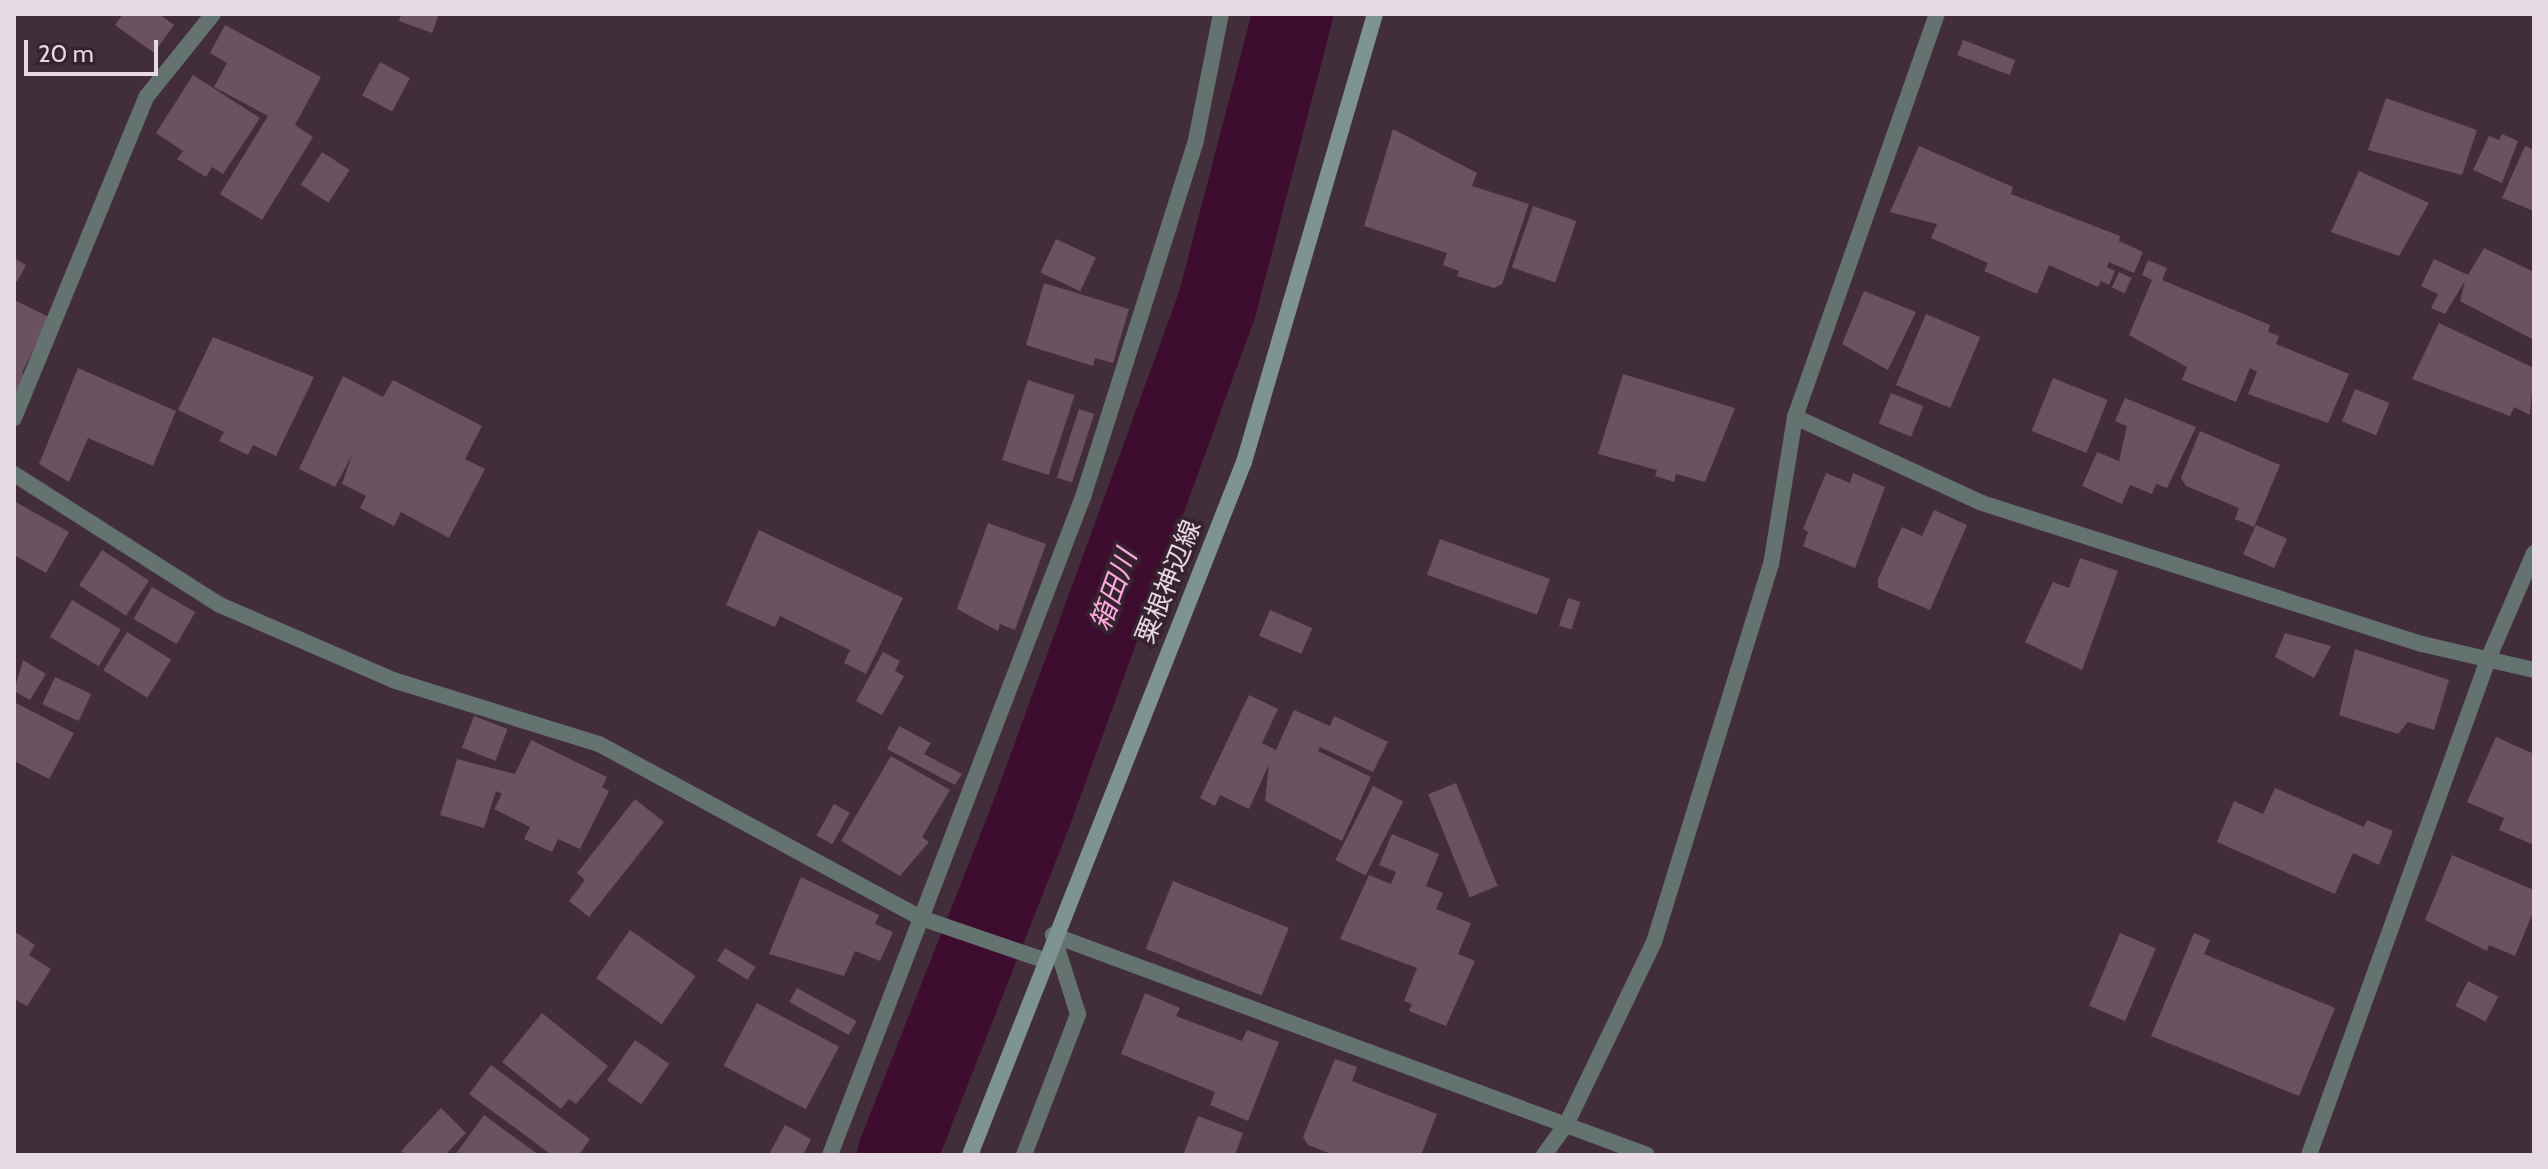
<!DOCTYPE html>
<meta charset="utf-8">
<style>
body{margin:0}
#map{position:relative;width:2548px;height:1169px;overflow:hidden;background:#422d3a;font-family:Cabin,"Noto Sans JP",sans-serif}
div>[style]{position:absolute}
[style*='--x']{left:calc(var(--x)*1px);top:calc(var(--y)*1px);width:calc(var(--w)*1px);rotate:calc(var(--a)*1deg)}
.river>*{height:80px;margin:-40px;padding:0 40px;transform-origin:40px;border-radius:40px;background:#3d0c2f}
.building>*{inset:0;background:#6a5260;transform-origin:0 0}
.street>*{height:16px;margin:-8px;padding:0 8px;transform-origin:8px;border-radius:8px;background:#647270}
.secondary>*{height:16px;margin:-8px;padding:0 8px;transform-origin:8px;border-radius:8px;background:#7e9490}
span{translate:-50% -50%;white-space:nowrap;text-align:center;line-height:1.15;-webkit-text-stroke:7px #37232f;paint-order:stroke}
.street-label{font-size:26px;color:#e8dae2}
.water-label{font-size:28px;color:#fca9dd;font-style:italic}
.frame{position:absolute;inset:0;border:16px solid #e8dae2;pointer-events:none}
.scale{position:absolute;left:24px;top:40px;width:134px;height:36px;box-sizing:border-box;border:4px solid #e8dae2;border-top:0;padding-left:10px;font-size:24px;line-height:28px;white-space:nowrap;color:#e8dae2;-webkit-text-stroke:6px #37232f;paint-order:stroke}
</style>
<div id="map">
<div class="river">
<div style="--x:897;--y:1155;--w:377;--a:-68.5"></div>
<div style="--x:1035;--y:804;--w:531;--a:-69.96"></div>
<div style="--x:1217;--y:305;--w:301;--a:-75.4"></div>
</div>
<div class="building">
<div style="clip-path:polygon(123px 14px,159px 14px,174px 25px,154px 53px,115px 25px)"></div>
<div style="clip-path:polygon(401px 14px,439px 14px,432px 33px,399px 21px)"></div>
<div style="clip-path:polygon(225px 25px,321px 77px,295px 125px,313px 137px,262px 220px,220px 194px,268px 116px,214px 87px,227px 63px,210px 53px)"></div>
<div style="left:1963px;top:40px;width:56px;height:16px;rotate:21deg"></div>
<div style="left:380px;top:62px;width:34px;height:38px;rotate:28deg"></div>
<div style="clip-path:polygon(193px 75px,260px 118px,223px 174px,212px 167px,206px 177px,177px 159px,183px 151px,156px 133px)"></div>
<div style="clip-path:polygon(2386px 98px,2477px 130px,2462px 175px,2368px 150px)"></div>
<div style="clip-path:polygon(1393px 129px,1477px 173px,1472px 186px,1529px 204px,1502px 284px,1494px 288px,1457px 276px,1459px 271px,1443px 265px,1447px 253px,1364px 226px)"></div>
<div style="clip-path:polygon(2502px 134px,2518px 141px,2502px 183px,2473px 170px,2489px 136px,2499px 140px)"></div>
<div style="clip-path:polygon(1919px 146px,2013px 187px,2011px 194px,2120px 236px,2119px 241px,2143px 252px,2134px 273px,2109px 262px,2107px 267px,2115px 271px,2109px 285px,2101px 281px,2098px 287px,2049px 265px,2037px 294px,1984px 271px,1988px 263px,1931px 238px,1937px 224px,1890px 212px)"></div>
<div style="clip-path:polygon(2525px 146px,2534px 150px,2534px 211px,2502px 198px)"></div>
<div style="left:322px;top:152px;width:33px;height:39px;rotate:33deg"></div>
<div style="clip-path:polygon(2359px 171px,2429px 203px,2399px 256px,2331px 232px)"></div>
<div style="left:1533px;top:206px;width:46px;height:65px;rotate:19deg"></div>
<div style="left:1056px;top:239px;width:44px;height:37px;rotate:25deg"></div>
<div style="clip-path:polygon(2484px 248px,2534px 272px,2534px 340px,2460px 301px,2465px 281px,2445px 314px,2431px 308px,2438px 294px,2421px 286px,2434px 259px,2468px 275px)"></div>
<div style="clip-path:polygon(14px 258px,26px 265px,17px 282px,14px 280px)"></div>
<div style="clip-path:polygon(2148px 260px,2167px 268px,2162px 280px,2270px 325px,2268px 332px,2279px 336px,2276px 344px,2349px 374px,2328px 423px,2248px 394px,2257px 372px,2250px 368px,2236px 402px,2182px 380px,2187px 367px,2129px 335px,2152px 280px,2142px 275px)"></div>
<div style="left:2119px;top:272px;width:14px;height:17px;rotate:25deg"></div>
<div style="clip-path:polygon(1044px 283px,1129px 309px,1113px 363px,1095px 358px,1093px 366px,1026px 345px)"></div>
<div style="clip-path:polygon(1864px 291px,1916px 312px,1888px 370px,1842px 344px)"></div>
<div style="clip-path:polygon(14px 300px,49px 317px,22px 373px,30px 377px,14px 408px)"></div>
<div style="left:1926px;top:314px;width:59px;height:77px;rotate:23deg"></div>
<div style="clip-path:polygon(2439px 323px,2534px 368px,2530px 415px,2514px 407px,2510px 416px,2412px 379px)"></div>
<div style="clip-path:polygon(213px 337px,314px 377px,276px 456px,253px 445px,248px 455px,219px 441px,224px 432px,178px 410px)"></div>
<div style="clip-path:polygon(78px 368px,176px 411px,153px 466px,88px 438px,69px 482px,39px 464px)"></div>
<div style="clip-path:polygon(1623px 374px,1735px 408px,1705px 482px,1676px 474px,1674px 482px,1655px 476px,1657px 470px,1598px 454px)"></div>
<div style="clip-path:polygon(343px 376px,383px 397px,393px 380px,482px 426px,465px 459px,485px 469px,449px 538px,401px 512px,394px 526px,360px 508px,366px 496px,342px 484px,352px 455px,335px 487px,299px 469px)"></div>
<div style="left:2053px;top:378px;width:59px;height:57px;rotate:22deg"></div>
<div style="left:1028px;top:380px;width:49px;height:84px;rotate:18deg"></div>
<div style="left:2355px;top:389px;width:37px;height:35px;rotate:22deg"></div>
<div style="left:1891px;top:393px;width:35px;height:33px;rotate:22deg"></div>
<div style="clip-path:polygon(2125px 398px,2196px 427px,2167px 488px,2156px 484px,2152px 494px,2130px 485px,2122px 504px,2082px 486px,2097px 452px,2119px 461px,2127px 426px,2115px 421px)"></div>
<div style="left:1079px;top:409px;width:16px;height:72px;rotate:18deg"></div>
<div style="clip-path:polygon(2200px 431px,2280px 465px,2254px 527px,2235px 519px,2239px 508px,2186px 486px,2181px 478px)"></div>
<div style="clip-path:polygon(1826px 473px,1850px 483px,1853px 473px,1885px 487px,1855px 568px,1803px 546px,1808px 532px,1803px 529px)"></div>
<div style="clip-path:polygon(14px 501px,69px 532px,46px 573px,14px 555px)"></div>
<div style="clip-path:polygon(1934px 510px,1967px 525px,1930px 610px,1878px 588px,1878px 579px,1902px 527px,1922px 536px)"></div>
<div style="clip-path:polygon(988px 523px,1046px 544px,1015px 630px,1000px 624px,998px 631px,957px 609px)"></div>
<div style="left:2256px;top:525px;width:34px;height:32px;rotate:24deg"></div>
<div style="clip-path:polygon(759px 530px,903px 598px,866px 674px,844px 663px,850px 650px,780px 616px,775px 627px,726px 605px)"></div>
<div style="left:1440px;top:539px;width:117px;height:38px;rotate:20deg"></div>
<div style="left:102px;top:550px;width:56px;height:42px;rotate:33deg"></div>
<div style="clip-path:polygon(2080px 558px,2118px 571px,2082px 670px,2025px 642px,2053px 582px,2069px 588px)"></div>
<div style="left:152px;top:587px;width:50px;height:37px;rotate:30deg"></div>
<div style="left:1568px;top:598px;width:13px;height:29px;rotate:18deg"></div>
<div style="left:72px;top:600px;width:57px;height:43px;rotate:31deg"></div>
<div style="left:1270px;top:610px;width:46px;height:28px;rotate:23deg"></div>
<div style="left:127px;top:632px;width:52px;height:45px;rotate:32deg"></div>
<div style="clip-path:polygon(2285px 633px,2331px 646px,2314px 678px,2275px 657px)"></div>
<div style="clip-path:polygon(2355px 649px,2449px 680px,2434px 730px,2408px 722px,2398px 734px,2339px 715px)"></div>
<div style="clip-path:polygon(883px 652px,900px 661px,895px 671px,904px 676px,882px 715px,856px 701px)"></div>
<div style="clip-path:polygon(23px 660px,46px 674px,30px 700px,14px 691px)"></div>
<div style="left:55px;top:677px;width:40px;height:30px;rotate:25deg"></div>
<div style="clip-path:polygon(1249px 695px,1278px 709px,1262px 743px,1276px 750px,1294px 710px,1330px 726px,1334px 716px,1388px 742px,1373px 772px,1320px 747px,1318px 751px,1371px 777px,1342px 841px,1265px 801px,1269px 764px,1249px 809px,1220px 795px,1215px 806px,1200px 798px)"></div>
<div style="clip-path:polygon(14px 702px,74px 733px,49px 779px,14px 761px)"></div>
<div style="left:474px;top:716px;width:36px;height:34px;rotate:21deg"></div>
<div style="clip-path:polygon(899px 726px,931px 743px,924px 754px,962px 774px,955px 785px,887px 749px)"></div>
<div style="clip-path:polygon(2496px 737px,2534px 754px,2534px 845px,2499px 830px,2504px 818px,2467px 802px)"></div>
<div style="clip-path:polygon(531px 740px,607px 777px,602px 787px,609px 791px,580px 849px,558px 839px,552px 852px,524px 839px,530px 827px,494px 809px,502px 794px,496px 791px,484px 828px,440px 815px,457px 759px,515px 774px)"></div>
<div style="clip-path:polygon(891px 756px,950px 790px,922px 837px,929px 842px,900px 876px,841px 841px)"></div>
<div style="left:1456px;top:783px;width:111px;height:30px;rotate:68deg"></div>
<div style="left:1373px;top:786px;width:34px;height:83px;rotate:27deg"></div>
<div style="clip-path:polygon(2275px 788px,2364px 827px,2367px 820px,2393px 831px,2379px 865px,2353px 853px,2335px 894px,2217px 842px,2234px 801px,2263px 814px)"></div>
<div style="clip-path:polygon(635px 799px,664px 822px,589px 917px,569px 901px,585px 880px,577px 873px)"></div>
<div style="left:834px;top:804px;width:18px;height:36px;rotate:29deg"></div>
<div style="clip-path:polygon(1392px 834px,1439px 854px,1426px 886px,1443px 893px,1436px 909px,1471px 923px,1458px 954px,1475px 961px,1446px 1026px,1409px 1011px,1412px 1004px,1404px 1001px,1417px 968px,1340px 939px,1369px 875px,1391px 884px,1396px 872px,1379px 865px)"></div>
<div style="clip-path:polygon(2452px 855px,2534px 890px,2534px 910px,2515px 956px,2489px 945px,2487px 951px,2425px 920px)"></div>
<div style="clip-path:polygon(801px 877px,879px 915px,875px 924px,893px 932px,880px 961px,855px 951px,844px 976px,769px 954px)"></div>
<div style="left:1173px;top:881px;width:125px;height:73px;rotate:22deg"></div>
<div style="left:630px;top:930px;width:80px;height:59px;rotate:35deg"></div>
<div style="clip-path:polygon(14px 931px,35px 945px,29px 955px,51px 969px,27px 1006px,14px 999px)"></div>
<div style="left:2120px;top:933px;width:39px;height:79px;rotate:23deg"></div>
<div style="clip-path:polygon(2194px 933px,2210px 940px,2204px 954px,2335px 1008px,2299px 1096px,2151px 1036px)"></div>
<div style="left:725px;top:948px;width:36px;height:15px;rotate:32deg"></div>
<div style="left:2468px;top:981px;width:34px;height:28px;rotate:27deg"></div>
<div style="left:797px;top:988px;width:68px;height:16px;rotate:29deg"></div>
<div style="clip-path:polygon(1145px 993px,1180px 1008px,1176px 1016px,1242px 1041px,1247px 1030px,1279px 1042px,1248px 1121px,1210px 1105px,1215px 1092px,1121px 1054px)"></div>
<div style="left:757px;top:1003px;width:93px;height:71px;rotate:28deg"></div>
<div style="clip-path:polygon(542px 1013px,608px 1066px,576px 1104px,569px 1099px,561px 1109px,502px 1062px)"></div>
<div style="left:635px;top:1040px;width:42px;height:49px;rotate:35deg"></div>
<div style="clip-path:polygon(1335px 1059px,1357px 1067px,1352px 1081px,1437px 1114px,1421px 1155px,1334px 1155px,1308px 1145px,1303px 1137px)"></div>
<div style="clip-path:polygon(491px 1065px,590px 1139px,579px 1155px,552px 1155px,469px 1094px)"></div>
<div style="clip-path:polygon(441px 1108px,466px 1133px,445px 1155px,406px 1155px,401px 1151px)"></div>
<div style="clip-path:polygon(484px 1115px,539px 1155px,455px 1155px)"></div>
<div style="clip-path:polygon(1198px 1116px,1243px 1133px,1235px 1155px,1183px 1155px)"></div>
<div style="clip-path:polygon(785px 1125px,811px 1139px,803px 1155px,769px 1154px)"></div>
</div>
<div class="street">
<div style="--x:1795;--y:417;--w:206;--a:24.7"></div>
<div style="--x:1982;--y:503;--w:462;--a:17.8"></div>
<div style="--x:2422;--y:644;--w:115;--a:13.1"></div>
<div style="--x:14;--y:418;--w:348;--a:-67.6"></div>
<div style="--x:147;--y:96;--w:105;--a:-51.2"></div>
<div style="--x:14;--y:474;--w:244;--a:32.5"></div>
<div style="--x:220;--y:605;--w:189;--a:23.4"></div>
<div style="--x:393;--y:680;--w:216;--a:17.3"></div>
<div style="--x:599;--y:744;--w:366;--a:28.4"></div>
<div style="--x:921;--y:918;--w:130;--a:18.9"></div>
<div style="--x:1053;--y:935;--w:633;--a:20.32"></div>
<div style="--x:830;--y:1155;--w:705;--a:-68.97"></div>
<div style="--x:1083;--y:497;--w:374;--a:-72.4"></div>
<div style="--x:1196;--y:140;--w:128;--a:-78.8"></div>
<div style="--x:1024;--y:1155;--w:151;--a:-69"></div>
<div style="--x:1078;--y:1014;--w:83;--a:-107.6"></div>
<div style="--x:1544;--y:1155;--w:37;--a:-54"></div>
<div style="--x:1566;--y:1125;--w:203;--a:-64.3"></div>
<div style="--x:1654;--y:942;--w:395;--a:-72.8"></div>
<div style="--x:1771;--y:565;--w:150;--a:-80.8"></div>
<div style="--x:1795;--y:417;--w:427;--a:-70.6"></div>
<div style="--x:2309;--y:1155;--w:530;--a:-70.13"></div>
<div style="--x:2489;--y:657;--w:113;--a:-66.6"></div>
</div>
<div class="secondary">
<div style="--x:970;--y:1155;--w:745;--a:-68.43"></div>
<div style="--x:1244;--y:462;--w:467;--a:-73.7"></div>
</div>
<div class="street-label">
<span style="left:1169px;top:582px;rotate:-68deg">粟根神辺線</span>
</div>
<div class="water-label">
<span style="left:1113px;top:590px;rotate:-70deg">箱田川</span>
</div>
<div class="frame"></div>
<div class="scale">20 m</div>
</div>
